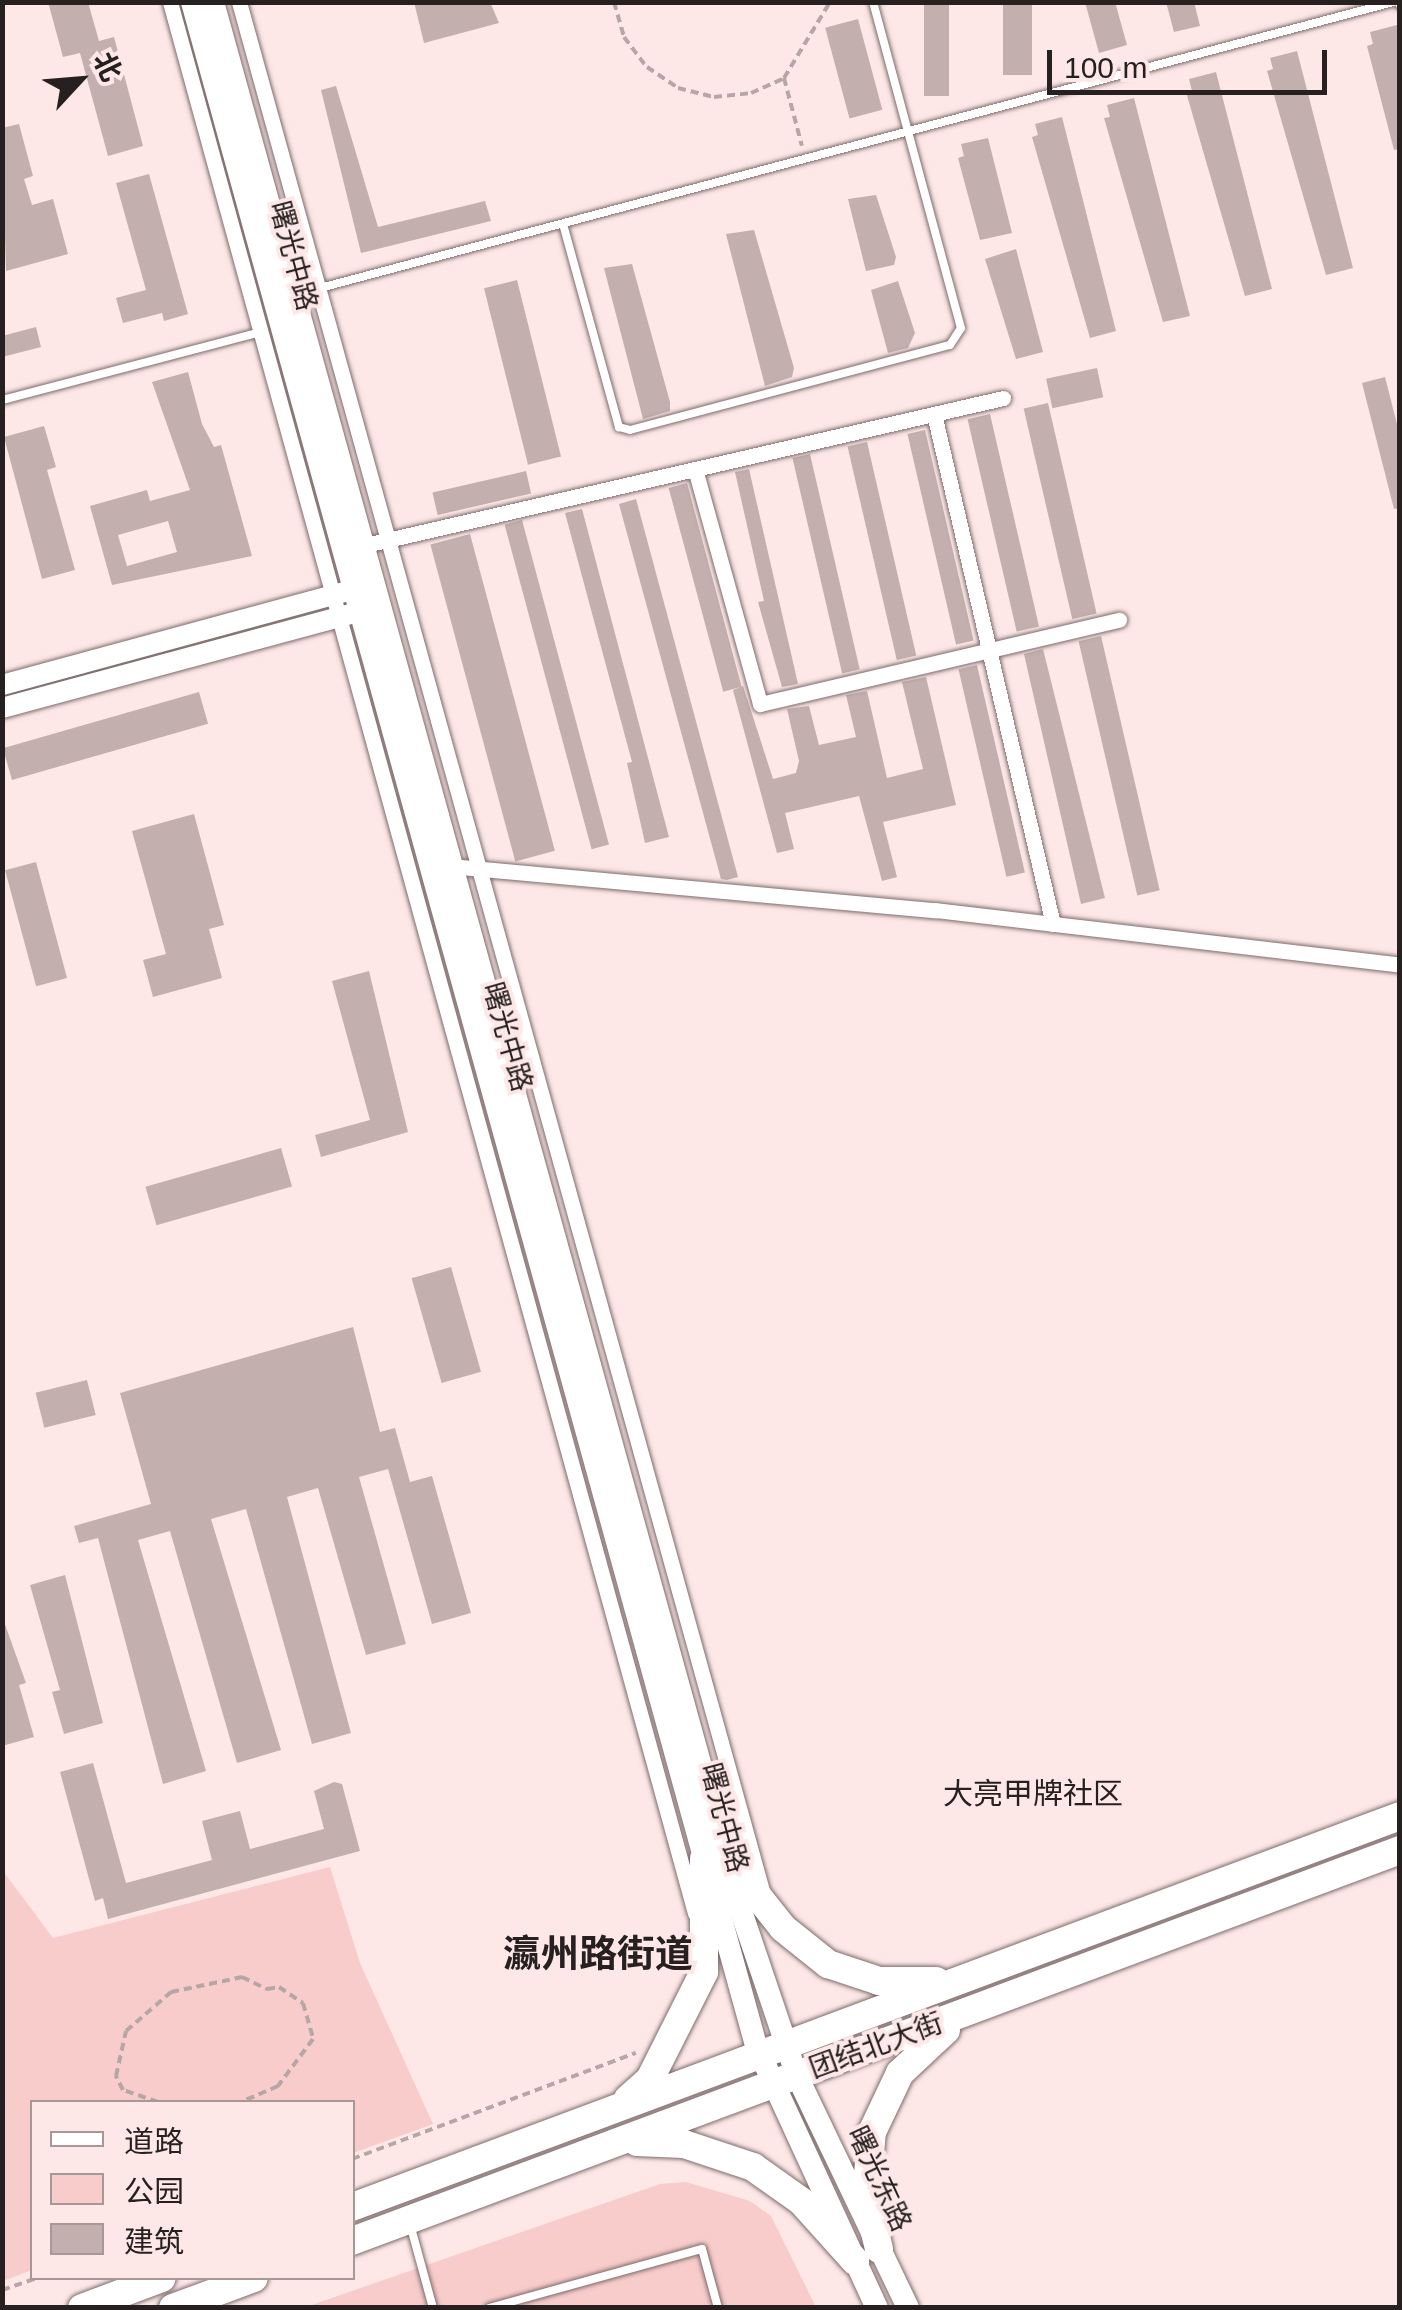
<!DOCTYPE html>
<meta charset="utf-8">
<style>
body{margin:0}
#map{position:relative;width:1402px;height:2310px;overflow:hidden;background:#fde8e7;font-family:Helvetica,"Noto Sans SC",sans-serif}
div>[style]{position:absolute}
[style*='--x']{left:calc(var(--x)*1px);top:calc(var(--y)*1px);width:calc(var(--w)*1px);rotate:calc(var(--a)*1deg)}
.green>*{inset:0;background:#f8ccca}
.building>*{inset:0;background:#c2afae;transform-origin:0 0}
.path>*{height:4px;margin-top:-2px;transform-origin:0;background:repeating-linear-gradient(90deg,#b7a6a6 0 8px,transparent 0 13px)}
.roads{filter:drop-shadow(0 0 2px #7d6b6b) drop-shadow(0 0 2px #7d6b6b)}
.service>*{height:8px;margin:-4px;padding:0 4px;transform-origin:4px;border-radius:4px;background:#fff}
.minor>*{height:15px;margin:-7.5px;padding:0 7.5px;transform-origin:7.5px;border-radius:7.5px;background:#fff}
.tertiary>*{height:20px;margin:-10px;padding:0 10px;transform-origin:10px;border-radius:10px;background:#fff}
.secondary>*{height:22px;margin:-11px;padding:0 11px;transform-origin:11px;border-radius:11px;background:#fff}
.trunk>*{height:28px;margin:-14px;padding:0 14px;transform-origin:14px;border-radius:14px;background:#fff}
span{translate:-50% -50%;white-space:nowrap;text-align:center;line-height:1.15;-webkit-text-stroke:8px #fde8e7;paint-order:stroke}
.street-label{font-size:28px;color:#272020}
.neighbourhood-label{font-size:30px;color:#272020}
.district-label{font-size:38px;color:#272020;font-weight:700}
.frame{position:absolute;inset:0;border:5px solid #272020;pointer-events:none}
.legend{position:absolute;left:30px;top:2100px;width:325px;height:180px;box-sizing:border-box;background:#fde8e7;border:2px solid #a79897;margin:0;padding:12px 18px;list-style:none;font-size:30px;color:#272020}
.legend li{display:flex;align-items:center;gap:20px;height:50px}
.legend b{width:50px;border:2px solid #a79897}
.north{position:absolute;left:30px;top:30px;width:100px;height:100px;-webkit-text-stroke:8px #fde8e7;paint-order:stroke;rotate:64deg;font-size:28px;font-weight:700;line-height:40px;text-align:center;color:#272020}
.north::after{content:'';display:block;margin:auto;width:35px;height:45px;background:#272020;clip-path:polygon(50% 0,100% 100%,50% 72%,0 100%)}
.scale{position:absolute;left:1047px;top:50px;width:280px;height:45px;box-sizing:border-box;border:5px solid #272020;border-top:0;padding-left:12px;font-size:30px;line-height:35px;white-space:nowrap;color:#272020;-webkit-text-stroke:8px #fde8e7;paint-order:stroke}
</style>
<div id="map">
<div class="green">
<div style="clip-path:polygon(330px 1867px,360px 1963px,433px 2124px,353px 2153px,352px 2102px,32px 2102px,32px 2270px,3px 2281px,3px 1871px,53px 1938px)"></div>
<div style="clip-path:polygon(686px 2182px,750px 2201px,771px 2216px,816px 2307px,303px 2308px,660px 2184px)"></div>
</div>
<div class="building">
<div style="clip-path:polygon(48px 2px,88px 2px,99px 41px,114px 37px,143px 146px,108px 156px,80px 53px,63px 57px)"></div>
<div style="clip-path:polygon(414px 2px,490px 2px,499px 23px,424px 43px)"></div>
<div style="left:924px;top:2px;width:25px;height:94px"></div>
<div style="left:1003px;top:2px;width:29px;height:73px"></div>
<div style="clip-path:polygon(1085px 2px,1115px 2px,1127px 45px,1099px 53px)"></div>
<div style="clip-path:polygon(1166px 2px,1194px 2px,1200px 26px,1174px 32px)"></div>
<div style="left:858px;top:19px;width:94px;height:34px;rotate:75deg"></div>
<div style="clip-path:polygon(1397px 25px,1400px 149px,1394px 150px,1367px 46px,1373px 44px,1370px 32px)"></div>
<div style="clip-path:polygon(1297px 51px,1353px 268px,1326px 275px,1267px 71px,1273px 69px,1270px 58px)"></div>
<div style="clip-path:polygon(1216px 72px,1272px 289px,1245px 296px,1186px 92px,1192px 91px,1189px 79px)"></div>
<div style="clip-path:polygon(336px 86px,378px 227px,485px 201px,491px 221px,361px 253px,321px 90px)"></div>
<div style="clip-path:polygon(1134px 98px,1190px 316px,1163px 322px,1104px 118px,1110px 117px,1107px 105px)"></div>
<div style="clip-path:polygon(1062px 117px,1116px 331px,1090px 338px,1032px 137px,1038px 135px,1035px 124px)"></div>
<div style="clip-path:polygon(19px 124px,33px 176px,24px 179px,32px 205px,53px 199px,68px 254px,6px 271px,2px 128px)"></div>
<div style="clip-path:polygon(988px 138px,1012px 233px,980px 240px,958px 158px,964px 156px,961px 144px)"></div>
<div style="clip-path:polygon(149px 174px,188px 314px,164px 321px,162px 313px,123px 323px,116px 298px,146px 290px,116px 183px)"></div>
<div style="clip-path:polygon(876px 195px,896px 257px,894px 265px,866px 271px,848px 199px)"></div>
<div style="clip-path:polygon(754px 230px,794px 368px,792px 377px,765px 386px,726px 234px)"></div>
<div style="clip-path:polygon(1016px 249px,1043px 352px,1016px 359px,985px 259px)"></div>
<div style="clip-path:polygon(632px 264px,670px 402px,670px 411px,643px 419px,604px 268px)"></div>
<div style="left:517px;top:280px;width:182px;height:34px;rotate:76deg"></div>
<div style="clip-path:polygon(898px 281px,915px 333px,908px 348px,888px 353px,871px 290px)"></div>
<div style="clip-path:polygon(36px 327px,41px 347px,2px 357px,2px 336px)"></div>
<div style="left:1097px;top:368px;width:30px;height:52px;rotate:78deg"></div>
<div style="clip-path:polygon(evenodd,188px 372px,202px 424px,214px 447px,221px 445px,252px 556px,112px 585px,90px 506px,147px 490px,150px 501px,190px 490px,152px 382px,188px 372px,168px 521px,177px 552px,127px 566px,118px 535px,168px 521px)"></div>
<div style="clip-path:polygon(1385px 377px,1400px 436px,1400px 508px,1394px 509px,1362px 383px)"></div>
<div style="left:1048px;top:403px;width:216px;height:25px;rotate:77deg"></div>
<div style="left:990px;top:414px;width:218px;height:23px;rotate:77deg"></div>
<div style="clip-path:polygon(44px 426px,56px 467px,47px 470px,75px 570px,42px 579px,4px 437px)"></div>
<div style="left:925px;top:430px;width:216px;height:18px;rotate:77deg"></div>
<div style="left:867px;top:442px;width:219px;height:20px;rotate:77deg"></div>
<div style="left:810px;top:454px;width:221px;height:18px;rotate:77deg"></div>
<div style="clip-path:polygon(749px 469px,798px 684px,782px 687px,758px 602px,764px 601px,735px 472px)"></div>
<div style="left:526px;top:471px;width:23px;height:96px;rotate:77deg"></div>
<div style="left:687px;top:483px;width:211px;height:19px;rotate:75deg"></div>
<div style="clip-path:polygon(636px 499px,738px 877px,727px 880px,721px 879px,619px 504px)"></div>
<div style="clip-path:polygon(582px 509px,669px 837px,645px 843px,627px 763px,632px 762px,565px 513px)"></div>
<div style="left:522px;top:520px;width:336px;height:18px;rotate:75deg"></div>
<div style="left:470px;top:534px;width:328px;height:41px;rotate:75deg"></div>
<div style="left:1101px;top:636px;width:261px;height:23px;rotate:77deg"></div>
<div style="clip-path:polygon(1043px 649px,1105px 898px,1081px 904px,1024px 654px)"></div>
<div style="left:977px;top:665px;width:213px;height:19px;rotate:77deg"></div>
<div style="clip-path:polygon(926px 677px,956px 805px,883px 822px,897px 877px,882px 881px,859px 796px,785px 813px,794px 849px,777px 853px,733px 690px,743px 686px,773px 779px,796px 773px,799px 761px,787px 709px,809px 706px,819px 745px,856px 737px,846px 695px,867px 691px,887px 778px,923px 769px,902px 682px)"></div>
<div style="left:199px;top:692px;width:33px;height:204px;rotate:74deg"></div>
<div style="clip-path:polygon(194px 814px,224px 925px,209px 929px,222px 978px,153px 997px,143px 960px,166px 954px,132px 831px)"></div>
<div style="left:36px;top:862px;width:120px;height:32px;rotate:75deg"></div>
<div style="clip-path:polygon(369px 971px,408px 1132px,321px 1157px,315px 1135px,370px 1120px,332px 981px)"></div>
<div style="left:281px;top:1148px;width:40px;height:141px;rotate:74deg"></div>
<div style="left:451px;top:1267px;width:109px;height:41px;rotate:74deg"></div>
<div style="clip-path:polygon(353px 1327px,380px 1432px,395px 1428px,410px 1482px,432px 1476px,471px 1613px,432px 1624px,388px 1469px,359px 1477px,406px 1644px,366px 1655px,318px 1488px,287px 1497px,351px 1733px,312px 1744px,246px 1509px,211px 1519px,281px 1750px,237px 1763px,170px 1531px,138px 1540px,206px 1771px,163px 1784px,98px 1538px,79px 1543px,74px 1526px,151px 1504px,120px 1393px)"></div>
<div style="left:87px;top:1380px;width:36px;height:53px;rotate:76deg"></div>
<div style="clip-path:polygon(65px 1575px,103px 1723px,64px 1734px,52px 1692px,60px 1690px,30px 1585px)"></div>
<div style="clip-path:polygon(2px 1616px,26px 1683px,19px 1685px,34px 1737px,2px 1746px)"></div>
<div style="clip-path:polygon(93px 1763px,126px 1883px,212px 1860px,202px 1821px,240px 1811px,250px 1849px,324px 1829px,314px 1791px,334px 1782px,342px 1784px,360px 1851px,108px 1919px,103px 1898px,95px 1901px,60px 1772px)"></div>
</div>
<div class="path">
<div style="--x:614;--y:2;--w:36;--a:74"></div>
<div style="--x:624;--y:37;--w:38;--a:53"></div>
<div style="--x:647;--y:67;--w:37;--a:34"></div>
<div style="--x:678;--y:88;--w:37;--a:14"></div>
<div style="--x:714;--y:97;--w:37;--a:-6"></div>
<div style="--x:751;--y:93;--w:36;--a:-24"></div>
<div style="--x:784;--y:78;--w:89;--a:-58.8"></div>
<div style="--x:784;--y:78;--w:70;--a:75.2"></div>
<div style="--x:158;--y:2102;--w:37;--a:-161"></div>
<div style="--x:123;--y:2090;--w:16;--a:-117"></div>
<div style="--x:116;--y:2076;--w:46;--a:-77.5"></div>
<div style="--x:126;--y:2031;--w:60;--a:-40.9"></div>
<div style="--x:171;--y:1992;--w:73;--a:-11.9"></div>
<div style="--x:242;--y:1977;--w:28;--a:26"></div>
<div style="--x:267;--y:1989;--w:12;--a:-9"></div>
<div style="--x:279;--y:1987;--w:29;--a:34"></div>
<div style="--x:303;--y:2003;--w:37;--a:74"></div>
<div style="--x:313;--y:2039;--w:59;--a:126.7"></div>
<div style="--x:278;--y:2086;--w:40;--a:156.6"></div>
<div style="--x:352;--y:2159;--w:303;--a:-20.5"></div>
<div style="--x:2;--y:2290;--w:36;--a:-19"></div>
</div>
<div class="roads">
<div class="service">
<div style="--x:1398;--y:2;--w:4;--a:56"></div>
<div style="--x:563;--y:224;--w:211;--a:74.6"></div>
<div style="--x:619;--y:427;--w:11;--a:15"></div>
<div style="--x:630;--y:430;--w:331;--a:-14.9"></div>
<div style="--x:950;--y:345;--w:20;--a:-57"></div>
<div style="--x:961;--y:328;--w:338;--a:-105.1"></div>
<div style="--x:320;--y:288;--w:1110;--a:-14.92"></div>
<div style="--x:2;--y:400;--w:269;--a:-14.7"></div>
<div style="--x:410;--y:2224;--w:87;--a:74.7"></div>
<div style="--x:489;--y:2308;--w:221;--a:-15.5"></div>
<div style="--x:702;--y:2249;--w:61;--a:74.8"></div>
</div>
<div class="minor">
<div style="--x:170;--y:2;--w:1982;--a:74.64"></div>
<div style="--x:239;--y:2;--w:1959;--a:74.52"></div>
<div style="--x:934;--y:414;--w:524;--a:76.87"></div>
<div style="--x:695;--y:469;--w:244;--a:74.5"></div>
<div style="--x:760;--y:704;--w:369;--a:-13.2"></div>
<div style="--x:361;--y:546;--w:659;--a:-12.98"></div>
<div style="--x:449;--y:866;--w:488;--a:5.2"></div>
<div style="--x:935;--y:910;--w:468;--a:6.7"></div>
</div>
<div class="tertiary">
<div style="--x:2;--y:685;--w:381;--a:-15.2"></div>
<div style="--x:2;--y:708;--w:383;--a:-15.1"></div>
</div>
<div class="secondary">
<div style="--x:192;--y:2;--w:2119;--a:74.57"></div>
<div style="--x:756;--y:2045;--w:289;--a:65.3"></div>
<div style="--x:213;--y:2;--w:1978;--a:74.54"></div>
<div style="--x:740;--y:1908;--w:177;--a:71.3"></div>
<div style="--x:797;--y:2076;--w:257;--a:64.4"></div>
</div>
<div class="trunk">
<div style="--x:725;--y:1855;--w:93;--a:51.5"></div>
<div style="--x:783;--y:1928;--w:58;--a:38.7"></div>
<div style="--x:828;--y:1964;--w:54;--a:18.4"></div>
<div style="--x:879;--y:1981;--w:57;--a:0"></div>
<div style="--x:628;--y:2099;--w:30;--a:-42"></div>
<div style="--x:650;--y:2079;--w:120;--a:-63.2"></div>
<div style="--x:704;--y:1972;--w:113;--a:-90"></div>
<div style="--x:637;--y:2142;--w:47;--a:2.4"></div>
<div style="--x:684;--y:2144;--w:73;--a:18.4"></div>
<div style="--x:753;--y:2167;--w:59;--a:35.3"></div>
<div style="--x:801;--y:2201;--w:81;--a:48"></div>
<div style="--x:352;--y:2207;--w:1119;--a:-20.46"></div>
<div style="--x:352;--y:2241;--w:1119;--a:-20.46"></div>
<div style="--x:879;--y:2249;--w:56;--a:-103.5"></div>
<div style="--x:866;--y:2195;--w:63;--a:-84.6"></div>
<div style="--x:872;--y:2132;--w:65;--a:-64.6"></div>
<div style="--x:900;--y:2073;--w:63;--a:-43.1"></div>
<div style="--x:82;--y:2308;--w:85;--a:-20.6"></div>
<div style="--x:173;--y:2308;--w:86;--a:-20.3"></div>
</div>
</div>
<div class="street-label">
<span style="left:293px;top:256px;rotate:75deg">曙光中路</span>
<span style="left:507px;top:1037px;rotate:74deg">曙光中路</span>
<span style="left:724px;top:1818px;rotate:75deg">曙光中路</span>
<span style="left:876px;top:2046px;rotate:-20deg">团结北大街</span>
<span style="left:879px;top:2179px;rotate:65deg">曙光东路</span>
</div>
<div class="neighbourhood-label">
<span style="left:1033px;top:1794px">大亮甲牌社区</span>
</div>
<div class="district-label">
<span style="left:598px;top:1955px">瀛州路街道</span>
</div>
<div class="frame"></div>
<ul class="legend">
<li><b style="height:12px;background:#fff"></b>道路</li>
<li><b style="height:28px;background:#f8ccca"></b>公园</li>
<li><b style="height:28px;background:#c2afae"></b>建筑</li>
</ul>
<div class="north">北</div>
<div class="scale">100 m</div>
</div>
